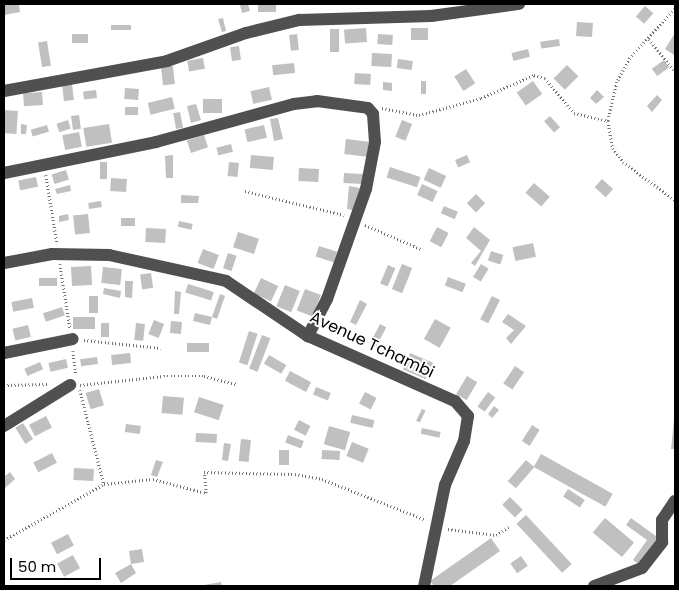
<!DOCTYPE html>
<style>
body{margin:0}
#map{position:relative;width:679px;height:590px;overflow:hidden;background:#fff;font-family:Poppins,sans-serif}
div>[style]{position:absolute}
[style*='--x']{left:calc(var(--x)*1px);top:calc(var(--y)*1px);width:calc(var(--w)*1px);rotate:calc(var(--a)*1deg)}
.building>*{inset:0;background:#c0c0c0;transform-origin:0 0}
.path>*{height:2.5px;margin-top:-1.25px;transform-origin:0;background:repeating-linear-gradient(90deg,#727272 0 1px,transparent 0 3.5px)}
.minor>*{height:12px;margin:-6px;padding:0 6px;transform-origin:6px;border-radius:6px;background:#505050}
span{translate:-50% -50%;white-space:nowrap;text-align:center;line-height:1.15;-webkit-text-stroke:4px #fff;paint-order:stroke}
.street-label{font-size:16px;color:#000}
.frame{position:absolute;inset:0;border:5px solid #000;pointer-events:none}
.scale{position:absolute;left:10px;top:558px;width:91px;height:22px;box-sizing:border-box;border:2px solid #000;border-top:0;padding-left:6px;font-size:15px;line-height:18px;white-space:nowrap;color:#000;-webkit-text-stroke:4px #fff;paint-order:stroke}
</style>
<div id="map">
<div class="building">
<div style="clip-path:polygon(4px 4px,19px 4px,20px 12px,4px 15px)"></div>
<div style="clip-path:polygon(248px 4px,250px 11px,242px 13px,240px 5px)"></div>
<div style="left:258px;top:4px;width:18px;height:8px"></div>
<div style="left:645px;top:6px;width:11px;height:14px;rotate:41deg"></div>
<div style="clip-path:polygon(223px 18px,226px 31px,222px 32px,218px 19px)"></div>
<div style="left:577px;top:22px;width:16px;height:14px;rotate:4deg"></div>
<div style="left:131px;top:25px;width:5px;height:20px;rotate:90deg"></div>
<div style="left:366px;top:28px;width:14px;height:22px;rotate:86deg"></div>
<div style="left:411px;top:28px;width:17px;height:12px"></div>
<div style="left:330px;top:29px;width:9px;height:23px"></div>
<div style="clip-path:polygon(675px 33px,675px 52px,674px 55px,665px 49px)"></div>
<div style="left:72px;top:34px;width:16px;height:9px"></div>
<div style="left:297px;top:34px;width:16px;height:8px;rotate:83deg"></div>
<div style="left:378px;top:34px;width:15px;height:10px;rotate:4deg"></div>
<div style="left:559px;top:39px;width:7px;height:19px;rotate:82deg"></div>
<div style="left:47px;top:41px;width:25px;height:9px;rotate:81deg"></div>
<div style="left:239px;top:46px;width:14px;height:9px;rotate:82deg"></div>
<div style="left:528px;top:49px;width:8px;height:17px;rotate:76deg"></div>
<div style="left:372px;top:53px;width:20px;height:13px;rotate:3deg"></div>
<div style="left:203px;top:58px;width:11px;height:16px;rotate:80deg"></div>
<div style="left:398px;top:59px;width:15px;height:9px;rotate:8deg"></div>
<div style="left:664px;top:60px;width:9px;height:15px;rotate:54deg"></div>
<div style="left:294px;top:63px;width:10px;height:22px;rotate:84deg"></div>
<div style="left:567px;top:65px;width:16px;height:19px;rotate:45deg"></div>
<div style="left:173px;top:66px;width:18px;height:12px;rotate:84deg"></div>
<div style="left:466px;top:69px;width:17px;height:14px;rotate:57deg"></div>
<div style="left:355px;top:73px;width:16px;height:11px;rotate:4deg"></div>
<div style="left:421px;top:81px;width:5px;height:13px"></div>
<div style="left:533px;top:81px;width:16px;height:20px;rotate:55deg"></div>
<div style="clip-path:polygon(383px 82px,392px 83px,392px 91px,383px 90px)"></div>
<div style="left:72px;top:84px;width:16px;height:10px;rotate:83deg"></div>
<div style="left:269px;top:87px;width:13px;height:19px;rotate:77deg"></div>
<div style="left:125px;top:88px;width:14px;height:11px;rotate:4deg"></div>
<div style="left:96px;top:90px;width:8px;height:13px;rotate:83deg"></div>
<div style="clip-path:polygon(597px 90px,604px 97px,596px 104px,590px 98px)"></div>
<div style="left:42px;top:92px;width:13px;height:19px;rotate:86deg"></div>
<div style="clip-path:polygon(657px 95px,662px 100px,652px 112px,647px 106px)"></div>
<div style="left:172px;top:97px;width:12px;height:25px;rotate:76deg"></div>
<div style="left:203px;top:99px;width:19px;height:14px"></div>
<div style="clip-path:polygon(196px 104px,201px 120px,191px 123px,187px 106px)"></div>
<div style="left:125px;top:107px;width:13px;height:8px"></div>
<div style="left:4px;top:110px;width:14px;height:23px;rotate:4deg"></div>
<div style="left:180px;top:112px;width:16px;height:7px;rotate:79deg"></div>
<div style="left:79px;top:115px;width:14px;height:8px;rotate:82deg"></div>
<div style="left:550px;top:116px;width:15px;height:8px;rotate:48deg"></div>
<div style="clip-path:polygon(278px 118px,283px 139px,274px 141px,270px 119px)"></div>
<div style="left:68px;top:120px;width:9px;height:12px;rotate:72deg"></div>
<div style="left:402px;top:120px;width:11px;height:18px;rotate:22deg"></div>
<div style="clip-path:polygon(21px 124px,27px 125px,26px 134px,21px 134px)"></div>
<div style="left:109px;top:124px;width:19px;height:26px;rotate:81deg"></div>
<div style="left:47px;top:125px;width:7px;height:17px;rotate:74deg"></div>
<div style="left:264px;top:125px;width:13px;height:20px;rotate:77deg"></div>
<div style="left:79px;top:132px;width:15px;height:17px;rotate:79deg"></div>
<div style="left:204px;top:135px;width:13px;height:18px;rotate:72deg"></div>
<div style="left:346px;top:139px;width:23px;height:15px;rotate:7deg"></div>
<div style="left:231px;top:144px;width:8px;height:15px;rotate:76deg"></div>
<div style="clip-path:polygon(173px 155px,173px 178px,166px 178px,165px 156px)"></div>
<div style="left:251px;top:155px;width:23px;height:13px;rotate:5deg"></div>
<div style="left:467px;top:155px;width:8px;height:13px;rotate:67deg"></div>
<div style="left:100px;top:162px;width:7px;height:17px"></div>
<div style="left:229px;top:162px;width:10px;height:14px;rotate:6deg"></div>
<div style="left:390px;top:167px;width:32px;height:11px;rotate:18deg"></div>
<div style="left:299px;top:168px;width:20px;height:13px;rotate:3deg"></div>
<div style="left:429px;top:168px;width:19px;height:13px;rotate:25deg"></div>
<div style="left:66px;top:170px;width:10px;height:15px;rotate:73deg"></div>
<div style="left:344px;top:173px;width:19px;height:10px;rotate:3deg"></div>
<div style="left:36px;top:177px;width:10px;height:18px;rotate:79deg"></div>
<div style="left:111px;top:178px;width:16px;height:13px;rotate:4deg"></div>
<div style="left:602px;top:179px;width:15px;height:11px;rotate:42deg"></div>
<div style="left:534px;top:183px;width:21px;height:13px;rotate:41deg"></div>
<div style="left:422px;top:184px;width:17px;height:12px;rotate:24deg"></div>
<div style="clip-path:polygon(70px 185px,71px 191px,57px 194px,55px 189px)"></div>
<div style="clip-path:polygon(349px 186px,360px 188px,357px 211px,347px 209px)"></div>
<div style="left:476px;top:194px;width:13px;height:13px;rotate:45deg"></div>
<div style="clip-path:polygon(181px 195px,199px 196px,198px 203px,181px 203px)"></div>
<div style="left:101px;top:201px;width:6px;height:13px;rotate:81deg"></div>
<div style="left:444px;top:206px;width:15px;height:8px;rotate:23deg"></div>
<div style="clip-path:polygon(68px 214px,69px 220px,59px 222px,59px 216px)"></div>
<div style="left:88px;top:214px;width:19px;height:15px;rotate:84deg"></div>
<div style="left:121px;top:218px;width:14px;height:8px"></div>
<div style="left:179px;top:221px;width:14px;height:6px;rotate:12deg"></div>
<div style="left:437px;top:227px;width:13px;height:16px;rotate:27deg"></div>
<div style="clip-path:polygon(474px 227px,490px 240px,475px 266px,471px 263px,481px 251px,466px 238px)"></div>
<div style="left:146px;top:228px;width:20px;height:14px;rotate:3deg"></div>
<div style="left:238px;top:232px;width:22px;height:16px;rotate:18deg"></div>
<div style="left:533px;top:243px;width:14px;height:21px;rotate:78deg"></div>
<div style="left:319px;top:246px;width:19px;height:11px;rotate:18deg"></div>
<div style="left:203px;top:249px;width:17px;height:15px;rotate:21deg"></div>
<div style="left:491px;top:251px;width:13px;height:10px;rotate:18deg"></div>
<div style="left:228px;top:253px;width:9px;height:16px;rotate:18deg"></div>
<div style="left:402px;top:264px;width:11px;height:27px;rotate:22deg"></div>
<div style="left:481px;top:264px;width:9px;height:15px;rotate:32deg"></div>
<div style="left:388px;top:265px;width:8px;height:20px;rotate:23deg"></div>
<div style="left:91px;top:266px;width:19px;height:20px;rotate:87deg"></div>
<div style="left:103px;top:267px;width:19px;height:16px;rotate:6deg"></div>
<div style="left:151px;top:273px;width:15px;height:11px;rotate:82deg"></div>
<div style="left:448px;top:277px;width:19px;height:9px;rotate:21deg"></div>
<div style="left:57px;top:278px;width:8px;height:18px;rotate:90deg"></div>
<div style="left:261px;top:278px;width:19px;height:17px;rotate:25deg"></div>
<div style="clip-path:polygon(125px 281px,133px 281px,132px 298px,125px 297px)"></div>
<div style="left:188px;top:284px;width:27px;height:9px;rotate:17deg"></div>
<div style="left:285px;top:285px;width:16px;height:23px;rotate:22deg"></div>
<div style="clip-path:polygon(104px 288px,121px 291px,120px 298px,103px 294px)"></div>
<div style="left:305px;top:289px;width:17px;height:23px;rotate:21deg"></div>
<div style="clip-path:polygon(175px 291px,181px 292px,179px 314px,174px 314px)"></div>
<div style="clip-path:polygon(220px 294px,225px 296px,217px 319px,212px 317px,210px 325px,193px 321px,195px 313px,212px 317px)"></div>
<div style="left:89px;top:296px;width:9px;height:17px"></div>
<div style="left:492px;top:296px;width:9px;height:26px;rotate:27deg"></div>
<div style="left:32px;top:298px;width:10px;height:21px;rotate:79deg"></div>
<div style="clip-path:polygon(360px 300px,367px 304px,356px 325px,350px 322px)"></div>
<div style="left:62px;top:307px;width:9px;height:20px;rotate:72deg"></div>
<div style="clip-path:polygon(508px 314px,526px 326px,511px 344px,506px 338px,514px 330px,502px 322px)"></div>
<div style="left:95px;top:317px;width:12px;height:22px;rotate:90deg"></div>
<div style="left:435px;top:319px;width:18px;height:23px;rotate:29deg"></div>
<div style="left:154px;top:320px;width:11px;height:15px;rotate:22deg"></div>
<div style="left:171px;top:321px;width:11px;height:12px;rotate:5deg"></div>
<div style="left:101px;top:323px;width:8px;height:14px"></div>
<div style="left:136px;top:323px;width:9px;height:17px;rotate:6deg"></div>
<div style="left:380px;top:324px;width:7px;height:21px;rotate:27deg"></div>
<div style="left:28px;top:325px;width:12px;height:16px;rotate:76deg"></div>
<div style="left:249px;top:331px;width:9px;height:33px;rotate:18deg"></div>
<div style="left:262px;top:335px;width:9px;height:36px;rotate:21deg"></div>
<div style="left:187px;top:343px;width:22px;height:9px"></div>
<div style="left:130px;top:353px;width:10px;height:19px;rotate:84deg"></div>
<div style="left:410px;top:353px;width:25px;height:18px;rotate:23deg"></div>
<div style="left:269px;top:355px;width:20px;height:10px;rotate:30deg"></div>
<div style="left:97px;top:357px;width:7px;height:17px;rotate:82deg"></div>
<div style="left:66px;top:359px;width:9px;height:18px;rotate:77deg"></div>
<div style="left:40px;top:362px;width:8px;height:17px;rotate:67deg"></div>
<div style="left:515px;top:366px;width:11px;height:21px;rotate:34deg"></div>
<div style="left:290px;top:371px;width:24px;height:11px;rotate:28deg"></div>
<div style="left:467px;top:376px;width:12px;height:21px;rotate:31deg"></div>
<div style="left:316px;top:387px;width:16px;height:8px;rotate:22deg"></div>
<div style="left:99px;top:389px;width:17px;height:14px;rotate:73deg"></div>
<div style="left:365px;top:392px;width:13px;height:13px;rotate:27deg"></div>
<div style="left:488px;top:392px;width:9px;height:18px;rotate:36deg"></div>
<div style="left:163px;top:396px;width:21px;height:17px;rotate:5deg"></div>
<div style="left:199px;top:397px;width:26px;height:16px;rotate:18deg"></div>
<div style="clip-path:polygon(494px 406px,499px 410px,492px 418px,488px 414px)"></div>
<div style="left:422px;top:409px;width:4px;height:13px;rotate:27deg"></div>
<div style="clip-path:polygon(675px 411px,675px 449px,671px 449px)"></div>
<div style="left:352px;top:415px;width:23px;height:8px;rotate:13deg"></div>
<div style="left:46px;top:416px;width:13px;height:19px;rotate:63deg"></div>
<div style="left:299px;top:420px;width:13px;height:11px;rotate:27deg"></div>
<div style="left:23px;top:423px;width:19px;height:9px;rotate:58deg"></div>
<div style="left:126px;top:424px;width:15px;height:8px;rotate:8deg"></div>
<div style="left:532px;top:425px;width:9px;height:19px;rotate:32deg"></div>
<div style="left:329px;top:426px;width:22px;height:19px;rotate:16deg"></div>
<div style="left:422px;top:428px;width:19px;height:6px;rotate:12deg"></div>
<div style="left:196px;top:433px;width:21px;height:9px;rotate:3deg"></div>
<div style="left:288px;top:435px;width:17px;height:8px;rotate:21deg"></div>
<div style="left:241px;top:439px;width:10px;height:22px;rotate:6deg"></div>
<div style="left:352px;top:442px;width:18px;height:15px;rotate:22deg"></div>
<div style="clip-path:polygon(224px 443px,231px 444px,228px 461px,222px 460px)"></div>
<div style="left:279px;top:450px;width:10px;height:15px"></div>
<div style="left:322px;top:450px;width:18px;height:9px;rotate:3deg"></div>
<div style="left:52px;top:453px;width:11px;height:21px;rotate:63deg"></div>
<div style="left:541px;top:454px;width:82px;height:15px;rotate:29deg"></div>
<div style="clip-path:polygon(156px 460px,163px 462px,157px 477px,151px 475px)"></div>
<div style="left:526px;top:460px;width:11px;height:28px;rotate:41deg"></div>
<div style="left:74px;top:468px;width:20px;height:12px;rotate:3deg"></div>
<div style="clip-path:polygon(10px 472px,15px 479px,4px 489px,4px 477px)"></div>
<div style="left:568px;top:489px;width:20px;height:9px;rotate:33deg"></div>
<div style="left:510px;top:497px;width:18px;height:11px;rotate:45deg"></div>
<div style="left:526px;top:515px;width:67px;height:13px;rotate:47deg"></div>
<div style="left:605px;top:518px;width:38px;height:19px;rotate:40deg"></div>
<div style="clip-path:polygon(631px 518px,660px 539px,641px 566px,633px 560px,647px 540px,626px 525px)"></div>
<div style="left:68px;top:534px;width:13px;height:19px;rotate:63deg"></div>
<div style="clip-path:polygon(491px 538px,500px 551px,450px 586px,434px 586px,430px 581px)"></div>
<div style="clip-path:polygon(142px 549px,144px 562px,131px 564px,136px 573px,121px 583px,115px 573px,131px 564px,129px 551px)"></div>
<div style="left:73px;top:555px;width:15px;height:18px;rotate:62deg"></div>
<div style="left:521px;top:556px;width:12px;height:13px;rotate:55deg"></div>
<div style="clip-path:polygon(221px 582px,222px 586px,204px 586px,204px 585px)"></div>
</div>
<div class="path">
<div style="--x:675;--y:9;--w:67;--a:132.6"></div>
<div style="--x:630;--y:58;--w:27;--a:118"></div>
<div style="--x:617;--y:82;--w:40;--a:103"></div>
<div style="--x:608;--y:121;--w:27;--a:80"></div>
<div style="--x:613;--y:148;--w:17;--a:54"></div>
<div style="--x:623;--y:162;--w:64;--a:36.2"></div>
<div style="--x:649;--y:39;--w:42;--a:51.8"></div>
<div style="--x:382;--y:108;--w:38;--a:11"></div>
<div style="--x:419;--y:115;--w:64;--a:-15.3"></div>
<div style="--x:481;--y:98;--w:58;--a:-23.5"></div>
<div style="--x:534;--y:75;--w:11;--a:15"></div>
<div style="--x:545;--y:78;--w:45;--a:50.4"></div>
<div style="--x:574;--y:113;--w:35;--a:13"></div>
<div style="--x:46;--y:175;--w:68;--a:80.7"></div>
<div style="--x:245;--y:191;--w:102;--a:13.6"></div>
<div style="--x:365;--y:225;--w:61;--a:23.2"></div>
<div style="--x:60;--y:264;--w:65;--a:81.1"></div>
<div style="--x:84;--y:340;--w:77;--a:5.9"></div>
<div style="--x:73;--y:351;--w:24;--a:83"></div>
<div style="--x:4;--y:385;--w:43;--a:-1.3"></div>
<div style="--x:80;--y:385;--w:84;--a:-6.1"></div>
<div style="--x:164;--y:376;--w:40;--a:0"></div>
<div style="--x:204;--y:376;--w:34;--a:14"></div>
<div style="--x:80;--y:390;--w:97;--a:75.7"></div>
<div style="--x:104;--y:484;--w:49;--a:-5.8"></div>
<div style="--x:153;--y:479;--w:55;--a:14.8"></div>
<div style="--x:206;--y:493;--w:21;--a:-95"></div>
<div style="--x:204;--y:472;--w:91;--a:1.3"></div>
<div style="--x:295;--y:474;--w:27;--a:10"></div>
<div style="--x:322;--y:479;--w:112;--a:21.5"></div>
<div style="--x:448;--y:529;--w:48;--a:7.1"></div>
<div style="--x:496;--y:535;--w:15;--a:-32"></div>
<div style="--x:4;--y:540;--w:115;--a:-29.2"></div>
</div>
<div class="minor">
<div style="--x:4;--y:91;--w:166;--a:-10.4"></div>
<div style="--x:167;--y:61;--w:84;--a:-19.5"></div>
<div style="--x:246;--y:33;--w:55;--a:-13.8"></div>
<div style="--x:299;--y:20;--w:132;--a:-1.7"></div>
<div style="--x:431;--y:16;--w:89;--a:-7.8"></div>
<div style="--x:4;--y:173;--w:155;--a:-11.5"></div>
<div style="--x:156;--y:142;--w:143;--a:-15.4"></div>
<div style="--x:294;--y:104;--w:23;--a:-7"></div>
<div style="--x:317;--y:101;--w:51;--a:7.8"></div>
<div style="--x:368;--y:108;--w:8;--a:50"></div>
<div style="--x:373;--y:114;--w:28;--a:86"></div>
<div style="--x:375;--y:142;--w:48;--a:100.8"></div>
<div style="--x:366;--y:189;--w:117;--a:109.5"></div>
<div style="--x:327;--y:299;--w:42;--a:117.2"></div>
<div style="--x:4;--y:263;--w:49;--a:-10.6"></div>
<div style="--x:52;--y:254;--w:57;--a:1"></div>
<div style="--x:109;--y:255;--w:120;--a:12.5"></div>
<div style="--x:226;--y:281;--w:99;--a:33.9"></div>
<div style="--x:308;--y:336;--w:161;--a:23.9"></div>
<div style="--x:455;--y:401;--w:20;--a:49"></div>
<div style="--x:468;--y:416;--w:25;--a:99"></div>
<div style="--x:464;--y:441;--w:48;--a:113.4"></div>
<div style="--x:445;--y:485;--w:103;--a:101.7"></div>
<div style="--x:4;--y:353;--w:70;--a:-11.5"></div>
<div style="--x:4;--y:426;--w:78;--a:-31.8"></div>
<div style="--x:594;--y:586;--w:51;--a:-20.6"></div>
<div style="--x:642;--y:568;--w:33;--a:-52"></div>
<div style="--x:662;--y:542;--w:22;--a:-90"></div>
<div style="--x:662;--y:520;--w:23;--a:-56"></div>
</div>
<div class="street-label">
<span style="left:372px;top:345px;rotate:25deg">Avenue Tchambi</span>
</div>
<div class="frame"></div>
<div class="scale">50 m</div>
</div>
